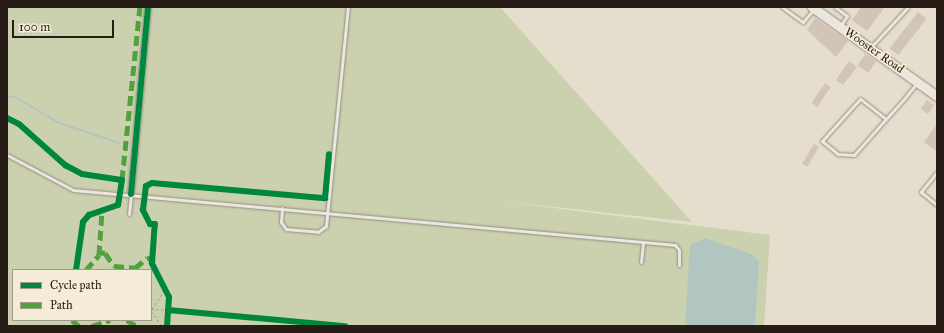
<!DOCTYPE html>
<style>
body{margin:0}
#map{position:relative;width:944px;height:333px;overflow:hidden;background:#e5decd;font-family:"IM FELL Great Primer",serif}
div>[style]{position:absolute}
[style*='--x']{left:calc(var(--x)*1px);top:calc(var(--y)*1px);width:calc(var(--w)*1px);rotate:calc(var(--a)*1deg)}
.green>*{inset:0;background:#cbd0af}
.water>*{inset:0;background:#b2c6c1}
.stream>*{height:2px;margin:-1px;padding:0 1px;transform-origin:1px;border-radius:1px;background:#b2c6c1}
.building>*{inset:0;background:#d3c4b8;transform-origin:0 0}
.path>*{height:1px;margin-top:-0.5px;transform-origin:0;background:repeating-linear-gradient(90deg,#a6a29b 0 3px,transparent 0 5px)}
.roads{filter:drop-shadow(0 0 1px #948e84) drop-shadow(0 0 1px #948e84)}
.lane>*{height:3px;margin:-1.5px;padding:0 1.5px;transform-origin:1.5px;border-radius:1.5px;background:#ebe6de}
.street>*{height:6px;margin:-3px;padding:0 3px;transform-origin:3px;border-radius:3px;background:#ebe6de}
.secondary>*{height:9px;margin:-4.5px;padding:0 4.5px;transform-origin:4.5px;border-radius:4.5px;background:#ebe6de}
.quiet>*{height:5px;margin-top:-2.5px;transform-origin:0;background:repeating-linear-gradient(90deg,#51a140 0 10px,transparent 0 15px)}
.cycleway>*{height:6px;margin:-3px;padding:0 3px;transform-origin:3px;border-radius:3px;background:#00873e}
span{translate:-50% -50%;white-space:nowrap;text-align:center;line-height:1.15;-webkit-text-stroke:3.5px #f5ecd8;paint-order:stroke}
.street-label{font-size:12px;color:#271c16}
.frame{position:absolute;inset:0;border:8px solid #271c16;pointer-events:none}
.legend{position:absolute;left:12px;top:269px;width:140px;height:52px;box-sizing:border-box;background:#f5ecd8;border:1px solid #a3998a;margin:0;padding:5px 7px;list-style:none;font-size:12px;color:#271c16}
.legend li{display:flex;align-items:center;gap:8px;height:20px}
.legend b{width:20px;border:1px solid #a3998a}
.scale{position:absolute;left:12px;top:20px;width:102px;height:18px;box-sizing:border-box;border:2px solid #271c16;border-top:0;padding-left:5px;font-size:12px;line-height:14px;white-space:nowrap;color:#271c16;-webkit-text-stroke:3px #f5ecd8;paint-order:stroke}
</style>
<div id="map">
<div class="green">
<div style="clip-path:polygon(evenodd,7px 7px,500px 7px,692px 222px,489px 200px,770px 235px,764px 326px,7px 326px,7px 7px,13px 270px,151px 270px,151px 320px,13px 320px,13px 270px)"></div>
</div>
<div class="water">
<div style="clip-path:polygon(705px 238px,751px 254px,759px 261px,755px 326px,685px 326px,690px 245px)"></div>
</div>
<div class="stream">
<div style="--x:7;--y:97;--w:8;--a:0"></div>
<div style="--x:15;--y:97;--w:51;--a:30.6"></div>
<div style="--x:59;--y:123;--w:63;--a:18.4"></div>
</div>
<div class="building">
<div style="clip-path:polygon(861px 7px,885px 7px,867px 31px,852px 20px)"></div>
<div style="left:918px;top:12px;width:11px;height:46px;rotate:38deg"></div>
<div style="clip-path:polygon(815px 18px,848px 41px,836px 57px,807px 30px)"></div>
<div style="left:865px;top:54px;width:13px;height:14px;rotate:32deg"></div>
<div style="clip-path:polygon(849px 61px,857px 67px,843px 85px,836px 80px)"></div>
<div style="left:825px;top:83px;width:7px;height:24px;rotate:34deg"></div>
<div style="left:927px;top:100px;width:9px;height:11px;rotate:36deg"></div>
<div style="clip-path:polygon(937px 124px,937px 152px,924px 142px)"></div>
<div style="left:814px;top:144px;width:6px;height:23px;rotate:31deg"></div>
</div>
<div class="path">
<div style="--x:135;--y:268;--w:3;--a:45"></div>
<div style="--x:124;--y:270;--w:3;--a:-72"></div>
<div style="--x:151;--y:309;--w:17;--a:3"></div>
<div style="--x:152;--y:309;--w:27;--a:-56"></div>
<div style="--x:151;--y:311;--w:19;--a:54"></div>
<div style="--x:135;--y:325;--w:5;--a:-90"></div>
</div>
<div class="roads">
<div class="lane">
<div style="--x:782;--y:7;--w:26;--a:36"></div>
<div style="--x:803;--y:22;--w:17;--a:-50"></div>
<div style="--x:835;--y:7;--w:15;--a:37"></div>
<div style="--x:847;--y:16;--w:11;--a:124"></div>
<div style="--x:871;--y:47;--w:54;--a:-47.2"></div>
<div style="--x:886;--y:119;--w:33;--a:-142"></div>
<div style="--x:860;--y:99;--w:57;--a:132.1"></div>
<div style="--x:822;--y:141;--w:21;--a:39"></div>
<div style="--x:838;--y:154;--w:16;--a:4"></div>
<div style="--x:854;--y:155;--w:48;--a:-48.4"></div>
<div style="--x:886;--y:119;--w:27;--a:-48"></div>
<div style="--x:904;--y:99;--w:19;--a:-51"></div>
<div style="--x:7;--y:155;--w:75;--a:27.9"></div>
<div style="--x:73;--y:190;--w:605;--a:5.22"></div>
<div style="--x:675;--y:245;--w:6;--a:51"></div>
<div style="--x:679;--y:250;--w:15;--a:90"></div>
<div style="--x:937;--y:172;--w:26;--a:129"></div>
<div style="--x:921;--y:192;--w:21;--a:39"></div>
<div style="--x:282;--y:208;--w:14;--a:94"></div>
<div style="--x:281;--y:222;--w:9;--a:54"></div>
<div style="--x:286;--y:229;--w:32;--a:5"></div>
<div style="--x:318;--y:232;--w:10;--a:-37"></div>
<div style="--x:326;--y:226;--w:220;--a:-84.3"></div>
<div style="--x:129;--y:214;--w:20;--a:-84"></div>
<div style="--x:641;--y:262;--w:19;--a:-84"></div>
</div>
<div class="street">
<div style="--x:131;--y:194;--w:188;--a:-84.8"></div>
</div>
<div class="secondary">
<div style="--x:812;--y:7;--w:153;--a:35.5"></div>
</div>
</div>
<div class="quiet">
<div style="--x:122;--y:180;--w:174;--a:-84.1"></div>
<div style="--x:99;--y:252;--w:6;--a:9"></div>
<div style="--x:105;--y:253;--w:16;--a:55"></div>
<div style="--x:114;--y:266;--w:21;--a:5"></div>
<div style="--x:135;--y:268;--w:16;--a:-40"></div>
<div style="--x:147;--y:258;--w:5;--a:0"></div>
<div style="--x:86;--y:270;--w:20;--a:-49"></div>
<div style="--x:99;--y:255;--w:44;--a:-86.1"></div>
<div style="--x:72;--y:320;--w:9;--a:41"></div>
<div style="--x:127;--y:320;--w:11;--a:34"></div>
<div style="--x:92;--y:326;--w:19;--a:-18"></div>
</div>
<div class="cycleway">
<div style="--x:7;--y:118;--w:13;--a:27"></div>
<div style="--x:19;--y:124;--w:62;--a:41.7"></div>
<div style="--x:65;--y:165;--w:19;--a:28"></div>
<div style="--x:82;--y:174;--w:40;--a:8.5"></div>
<div style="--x:122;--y:180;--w:25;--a:99"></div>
<div style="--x:118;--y:205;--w:31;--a:161"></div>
<div style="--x:89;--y:215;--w:9;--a:131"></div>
<div style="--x:83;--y:222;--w:49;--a:98.3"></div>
<div style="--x:131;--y:194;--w:188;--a:-84.8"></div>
<div style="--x:168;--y:310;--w:178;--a:5.2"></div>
<div style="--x:167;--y:326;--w:29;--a:-86"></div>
<div style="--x:169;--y:297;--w:38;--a:-117"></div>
<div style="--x:152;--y:263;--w:39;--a:-86"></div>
<div style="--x:155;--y:224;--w:5;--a:180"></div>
<div style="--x:150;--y:224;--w:16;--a:-117"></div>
<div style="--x:143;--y:210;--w:24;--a:-83"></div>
<div style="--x:146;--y:186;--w:7;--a:-27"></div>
<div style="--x:152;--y:183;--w:174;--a:5"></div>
<div style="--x:325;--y:198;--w:44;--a:-84.8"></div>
</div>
<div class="street-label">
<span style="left:874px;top:51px;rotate:35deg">Wooster Road</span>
</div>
<div class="frame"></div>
<ul class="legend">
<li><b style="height:5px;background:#00873e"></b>Cycle path</li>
<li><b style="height:5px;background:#51a140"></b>Path</li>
</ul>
<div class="scale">100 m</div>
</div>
